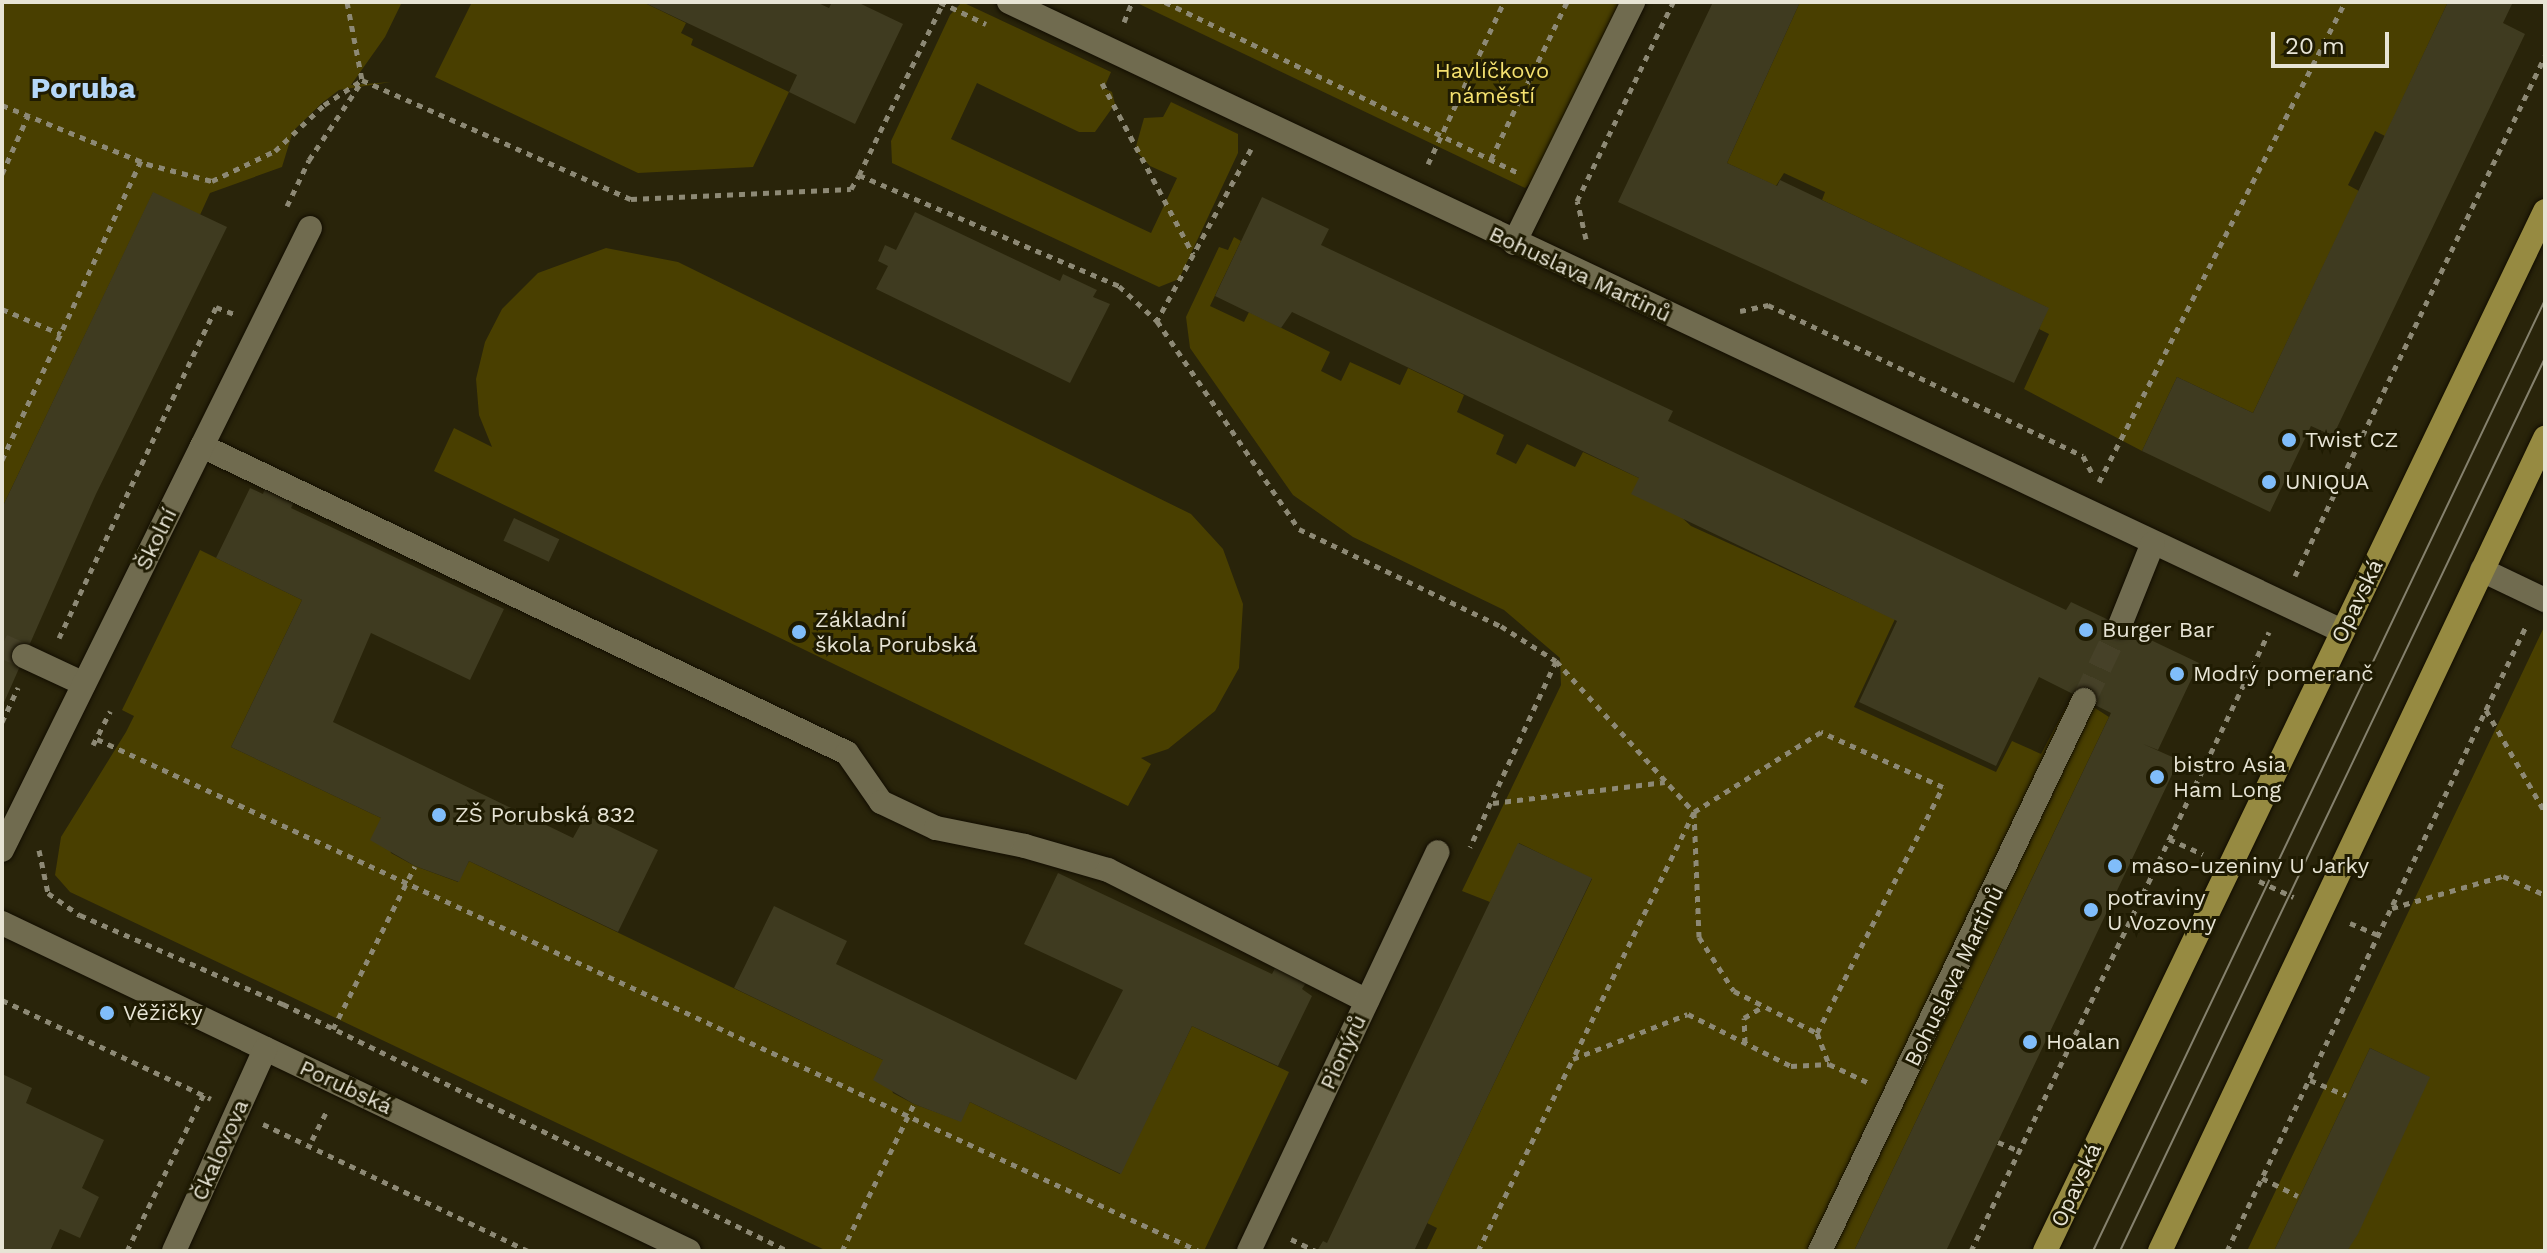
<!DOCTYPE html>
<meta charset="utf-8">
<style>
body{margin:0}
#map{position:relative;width:2547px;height:1253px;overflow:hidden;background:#29240a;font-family:"Work Sans",sans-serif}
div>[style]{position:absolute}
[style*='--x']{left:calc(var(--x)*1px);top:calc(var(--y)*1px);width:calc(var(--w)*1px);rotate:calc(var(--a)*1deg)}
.green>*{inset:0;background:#493f00}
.building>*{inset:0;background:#3f3b20;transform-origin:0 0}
.minor-tunnel>*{height:24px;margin-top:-12px;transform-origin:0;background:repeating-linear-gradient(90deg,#464128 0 24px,transparent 0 36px)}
.path>*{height:5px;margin-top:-2.5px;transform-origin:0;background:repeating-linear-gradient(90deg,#8d8975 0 6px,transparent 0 12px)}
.roads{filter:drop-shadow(0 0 2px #120d00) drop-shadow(0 0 2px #120d00)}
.minor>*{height:24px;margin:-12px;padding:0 12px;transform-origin:12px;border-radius:12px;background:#706b4f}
.major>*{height:24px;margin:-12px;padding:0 12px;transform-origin:12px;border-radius:12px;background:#968a41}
.tram>*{height:2px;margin:-1px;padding:0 1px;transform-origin:1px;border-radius:1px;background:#85816d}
.dots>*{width:22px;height:22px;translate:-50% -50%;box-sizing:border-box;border:4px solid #1f1b02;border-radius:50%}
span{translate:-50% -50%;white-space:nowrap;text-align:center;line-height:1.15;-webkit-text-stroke:6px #1f1b02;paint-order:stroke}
.park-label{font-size:22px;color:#f5e16f}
.street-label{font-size:22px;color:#e7e4d5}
.poi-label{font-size:22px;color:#e7e4d5}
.left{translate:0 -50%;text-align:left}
.district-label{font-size:30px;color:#b5d7f9;font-weight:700}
.frame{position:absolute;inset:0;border:4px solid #e7e4d5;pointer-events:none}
.scale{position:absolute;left:2271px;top:32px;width:118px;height:36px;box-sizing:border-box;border:4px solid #e7e4d5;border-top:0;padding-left:10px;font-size:24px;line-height:28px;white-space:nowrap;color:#e7e4d5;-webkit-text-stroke:6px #1f1b02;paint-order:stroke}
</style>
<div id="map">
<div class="green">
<div style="clip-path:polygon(2px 2px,402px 2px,385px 37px,351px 85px,391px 82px,339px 90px,322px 103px,293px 131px,282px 167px,210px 193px,200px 215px,153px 193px,2px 508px)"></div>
<div style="clip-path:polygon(472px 2px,643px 2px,686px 23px,681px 33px,693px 39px,691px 45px,789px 92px,753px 167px,638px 173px,435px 77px)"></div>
<div style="clip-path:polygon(962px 2px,1111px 72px,1104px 88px,1112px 92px,1115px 104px,1095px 132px,1079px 132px,977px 83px,951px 139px,1151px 233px,1177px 178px,1150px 166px,1135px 150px,1144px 118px,1163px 117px,1171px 102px,1238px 134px,1238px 153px,1179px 279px,1159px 287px,892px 163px,891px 141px,950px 15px)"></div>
<div style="clip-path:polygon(1135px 2px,1620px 2px,1536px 178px,1525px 188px)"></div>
<div style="clip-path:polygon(1800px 2px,2448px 2px,2385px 136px,2375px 131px,2348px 185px,2359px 191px,2253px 413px,2177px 377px,2142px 451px,2024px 389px,2049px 334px,2039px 329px,2048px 308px,1822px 200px,1825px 192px,1784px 173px,1776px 186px,1727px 163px)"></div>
<div style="clip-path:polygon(1234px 237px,1241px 241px,1210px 306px,1244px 322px,1249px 312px,1330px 352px,1321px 371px,1341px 381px,1350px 362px,1400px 385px,1408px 368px,1464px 395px,1457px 412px,1504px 435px,1496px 454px,1516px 464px,1527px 444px,1575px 467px,1583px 452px,1639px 478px,1691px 526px,1895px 619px,1854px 707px,1996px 772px,2012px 741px,2041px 754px,2073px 694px,2109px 717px,1854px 1251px,1426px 1251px,1437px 1228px,1427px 1223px,1592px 879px,1519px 843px,1490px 902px,1462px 891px,1561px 685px,1560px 658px,1504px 610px,1353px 537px,1293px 495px,1190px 348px,1186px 317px,1219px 247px,1228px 250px)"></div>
<div style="clip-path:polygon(606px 248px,678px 262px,1191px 514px,1223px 549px,1243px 604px,1239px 668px,1215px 711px,1168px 749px,1141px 758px,1151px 764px,1128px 806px,434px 471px,454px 428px,492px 447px,479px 415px,476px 379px,485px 342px,502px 309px,538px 273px)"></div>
<div style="clip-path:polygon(200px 550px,302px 600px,231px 747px,381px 818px,391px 853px,415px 866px,458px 882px,469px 861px,883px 1060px,893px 1093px,914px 1104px,960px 1121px,970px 1102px,1120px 1174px,1192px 1026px,1289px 1072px,1204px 1251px,827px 1251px,70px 892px,55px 875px,61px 837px,126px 732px,134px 716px,122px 710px)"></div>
<div style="clip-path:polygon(2545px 625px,2545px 1251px,2347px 1251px,2429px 1077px,2370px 1048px,2274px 1251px,2247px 1251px)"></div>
</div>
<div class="building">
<div style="clip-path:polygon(643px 2px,816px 2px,829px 8px,832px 2px,857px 2px,903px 24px,855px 124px,789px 92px,797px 75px)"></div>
<div style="clip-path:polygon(1713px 2px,1800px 2px,1727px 163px,1777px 186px,1780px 180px,2049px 308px,2014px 383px,1618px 202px)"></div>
<div style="clip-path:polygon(2448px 2px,2513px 2px,2503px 23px,2525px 34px,2333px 436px,2311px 426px,2270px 512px,2142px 451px,2177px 377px,2253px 413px)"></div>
<div style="clip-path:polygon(153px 192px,227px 227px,96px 494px,2px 707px,2px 508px)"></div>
<div style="clip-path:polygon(1262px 197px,1329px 229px,1321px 245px,1673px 411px,1668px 421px,2066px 610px,2071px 602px,2199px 663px,2158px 750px,2143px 744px,2179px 760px,1946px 1251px,1854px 1251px,2111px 713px,2039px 677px,1996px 766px,1859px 702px,1897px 621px,1631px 494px,1639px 478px,1292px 312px,1281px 328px,1215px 296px)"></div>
<div style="clip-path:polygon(915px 212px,1060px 281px,1063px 274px,1097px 290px,1093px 297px,1110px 304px,1070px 383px,876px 289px,888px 266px,878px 261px,885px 245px,896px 250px)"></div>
<div style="clip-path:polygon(250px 488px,263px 494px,265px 488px,294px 502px,291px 508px,504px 609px,470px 680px,371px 633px,333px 722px,573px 838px,586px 815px,658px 850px,618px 932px,469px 861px,459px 882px,415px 866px,370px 840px,381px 818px,231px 747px,302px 600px,216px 558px)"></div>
<div style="left:514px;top:518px;width:50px;height:25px;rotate:25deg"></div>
<div style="clip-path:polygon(1518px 843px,1592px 878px,1414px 1251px,1317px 1251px,1323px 1241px,1327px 1243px)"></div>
<div style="clip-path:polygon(1058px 873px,1272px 974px,1275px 968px,1306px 983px,1302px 989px,1312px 996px,1278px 1066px,1192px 1026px,1121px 1174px,970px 1102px,961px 1122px,914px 1104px,873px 1080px,883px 1060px,734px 988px,774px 906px,847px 941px,836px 964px,1076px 1080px,1123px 990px,1024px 944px)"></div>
<div style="clip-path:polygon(2370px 1048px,2430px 1077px,2358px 1234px,2347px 1251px,2274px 1251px)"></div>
<div style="clip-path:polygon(2px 1074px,32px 1088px,26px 1103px,104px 1140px,82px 1188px,99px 1197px,80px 1238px,60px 1229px,50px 1251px,2px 1251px)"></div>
</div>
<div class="minor-tunnel">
<div style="--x:2;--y:646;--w:24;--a:24"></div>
<div style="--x:2084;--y:700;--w:83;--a:-64.4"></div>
</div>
<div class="path">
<div style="--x:347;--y:2;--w:79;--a:79.1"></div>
<div style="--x:362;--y:80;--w:294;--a:23.9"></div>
<div style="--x:631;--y:199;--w:220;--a:-2.6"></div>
<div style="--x:851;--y:189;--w:16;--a:-60"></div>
<div style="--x:859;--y:175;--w:283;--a:23.1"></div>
<div style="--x:1119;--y:286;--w:52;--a:42.6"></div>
<div style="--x:940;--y:2;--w:51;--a:25.6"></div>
<div style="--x:1165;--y:2;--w:391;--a:25.8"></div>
<div style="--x:1124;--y:22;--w:22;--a:-68"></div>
<div style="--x:1102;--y:83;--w:194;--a:62"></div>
<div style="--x:2;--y:105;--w:157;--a:22.1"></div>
<div style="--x:147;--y:164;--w:67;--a:14.7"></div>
<div style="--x:212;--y:181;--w:70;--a:-25.5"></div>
<div style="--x:275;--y:151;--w:67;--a:-43.2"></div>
<div style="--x:324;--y:105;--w:45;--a:-33.3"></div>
<div style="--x:1251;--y:149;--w:196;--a:118.7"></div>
<div style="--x:1157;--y:321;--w:252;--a:55.7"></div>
<div style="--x:1299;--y:529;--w:224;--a:25.7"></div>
<div style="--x:1501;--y:626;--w:65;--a:32.5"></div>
<div style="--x:1556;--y:661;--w:205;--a:114.8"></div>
<div style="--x:1491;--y:159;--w:174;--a:-64.2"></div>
<div style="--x:1428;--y:164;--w:179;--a:-64.9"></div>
<div style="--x:2;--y:174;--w:64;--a:-65.9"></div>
<div style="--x:859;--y:175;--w:191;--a:-64"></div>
<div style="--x:287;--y:206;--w:51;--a:-64.4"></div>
<div style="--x:309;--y:160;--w:92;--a:-56.1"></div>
<div style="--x:1586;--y:239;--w:39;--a:-103"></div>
<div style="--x:1577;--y:201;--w:221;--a:-64.2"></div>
<div style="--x:2;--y:309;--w:64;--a:23"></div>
<div style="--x:1740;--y:311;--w:29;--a:-12"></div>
<div style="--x:1768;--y:305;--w:349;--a:25.6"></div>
<div style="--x:2083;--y:456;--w:24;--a:62"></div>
<div style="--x:2;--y:460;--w:330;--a:-65.1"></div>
<div style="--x:2099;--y:482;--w:539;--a:-62.86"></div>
<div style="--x:2295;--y:576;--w:577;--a:-64.32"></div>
<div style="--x:59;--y:638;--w:366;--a:-64.6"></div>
<div style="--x:216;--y:307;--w:19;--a:21"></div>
<div style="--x:1556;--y:661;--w:205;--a:47.6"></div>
<div style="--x:1694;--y:812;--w:125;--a:87.7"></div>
<div style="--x:1699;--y:937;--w:64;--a:57.1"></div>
<div style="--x:1734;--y:991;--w:93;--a:26.8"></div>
<div style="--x:1817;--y:1033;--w:33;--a:69"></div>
<div style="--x:2486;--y:710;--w:118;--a:60"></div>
<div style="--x:2;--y:722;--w:38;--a:-65"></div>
<div style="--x:97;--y:739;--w:1215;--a:24.92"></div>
<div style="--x:93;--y:745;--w:38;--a:-63"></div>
<div style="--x:1493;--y:803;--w:173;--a:-7"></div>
<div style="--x:2169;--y:839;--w:37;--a:24"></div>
<div style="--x:39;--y:850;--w:44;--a:78.2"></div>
<div style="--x:48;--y:893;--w:39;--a:35"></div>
<div style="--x:80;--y:915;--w:222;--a:23.7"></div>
<div style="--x:283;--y:1004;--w:562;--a:26.06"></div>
<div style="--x:2259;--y:881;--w:38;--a:25"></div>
<div style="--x:2392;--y:908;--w:116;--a:-16.1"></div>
<div style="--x:2503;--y:876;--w:46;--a:24.3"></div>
<div style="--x:2350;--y:923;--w:30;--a:23"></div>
<div style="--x:2;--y:1000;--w:231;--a:25.3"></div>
<div style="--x:333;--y:1029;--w:182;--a:-63.3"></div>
<div style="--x:1817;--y:1033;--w:276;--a:-62.9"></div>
<div style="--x:1943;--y:787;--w:134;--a:-155.7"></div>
<div style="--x:1821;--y:732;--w:150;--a:147.8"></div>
<div style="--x:1694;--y:812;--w:275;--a:116.1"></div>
<div style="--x:1573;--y:1059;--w:123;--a:-21.4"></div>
<div style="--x:1688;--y:1014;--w:115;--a:26.8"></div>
<div style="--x:1791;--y:1066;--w:38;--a:-3"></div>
<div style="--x:1829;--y:1064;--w:42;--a:25.3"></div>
<div style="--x:1745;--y:1043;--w:25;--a:-92"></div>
<div style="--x:1744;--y:1018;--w:21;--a:-31"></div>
<div style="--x:2310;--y:1080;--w:39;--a:23"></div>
<div style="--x:263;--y:1124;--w:294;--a:25.6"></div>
<div style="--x:312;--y:1140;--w:31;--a:-63"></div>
<div style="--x:1998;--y:1142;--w:23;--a:23"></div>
<div style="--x:2262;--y:1178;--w:40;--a:26.6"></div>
<div style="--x:1291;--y:1239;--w:28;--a:26"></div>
<div style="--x:127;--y:1251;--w:179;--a:-63.9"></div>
<div style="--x:842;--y:1251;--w:164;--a:-63.9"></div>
<div style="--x:1478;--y:1251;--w:214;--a:-63.7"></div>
<div style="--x:1971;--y:1251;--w:687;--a:-64.29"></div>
<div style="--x:2227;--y:1251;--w:695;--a:-64.43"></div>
</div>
<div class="roads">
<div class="minor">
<div style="--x:1009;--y:2;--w:1474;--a:25.26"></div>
<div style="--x:1514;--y:243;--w:269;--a:-63.7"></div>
<div style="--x:202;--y:446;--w:714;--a:25.45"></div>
<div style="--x:847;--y:753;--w:60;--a:55.2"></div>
<div style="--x:881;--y:802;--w:61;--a:25.3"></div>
<div style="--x:936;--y:828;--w:91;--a:11.4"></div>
<div style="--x:1025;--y:846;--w:86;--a:16.1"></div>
<div style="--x:1108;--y:870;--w:290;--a:26.8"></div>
<div style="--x:2482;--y:570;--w:70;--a:25.5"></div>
<div style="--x:2120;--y:625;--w:88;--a:-68.1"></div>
<div style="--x:24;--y:656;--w:66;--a:25"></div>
<div style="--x:2;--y:850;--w:694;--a:-63.66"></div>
<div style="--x:2;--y:923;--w:761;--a:25.52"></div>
<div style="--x:174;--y:1251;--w:222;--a:-65.7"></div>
<div style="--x:1249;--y:1251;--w:441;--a:-64.7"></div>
<div style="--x:1820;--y:1251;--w:611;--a:-64.4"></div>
</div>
<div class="major">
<div style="--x:2045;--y:1251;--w:1154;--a:-64.32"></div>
<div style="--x:2160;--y:1251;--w:900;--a:-64.66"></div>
</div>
</div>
<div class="tram">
<div style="--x:2093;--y:1251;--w:1053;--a:-64.58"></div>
<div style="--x:2120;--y:1251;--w:989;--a:-64.55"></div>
</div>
<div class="dots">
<div style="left:2289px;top:440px;background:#80bdfa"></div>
<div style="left:2269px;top:482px;background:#80bdfa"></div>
<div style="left:2086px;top:630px;background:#80bdfa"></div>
<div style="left:799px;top:632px;background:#80bdfa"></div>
<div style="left:2177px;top:674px;background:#80bdfa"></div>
<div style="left:2157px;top:777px;background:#80bdfa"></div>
<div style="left:439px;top:815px;background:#80bdfa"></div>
<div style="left:2115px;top:866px;background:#80bdfa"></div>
<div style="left:2091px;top:910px;background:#80bdfa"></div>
<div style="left:107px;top:1013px;background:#80bdfa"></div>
<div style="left:2030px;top:1042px;background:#80bdfa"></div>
</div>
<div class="park-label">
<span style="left:1492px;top:83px">Havlíčkovo<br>náměstí</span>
</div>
<div class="street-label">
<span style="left:1580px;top:274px;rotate:25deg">Bohuslava Martinů</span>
<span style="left:156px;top:539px;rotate:-64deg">Školní</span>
<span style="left:2357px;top:601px;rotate:-64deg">Opavská</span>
<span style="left:1954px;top:976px;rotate:-64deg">Bohuslava Martinů</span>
<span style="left:1343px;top:1052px;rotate:-65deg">Pionýrů</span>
<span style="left:346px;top:1087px;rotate:25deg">Porubská</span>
<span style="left:220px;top:1150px;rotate:-66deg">Čkalovova</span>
<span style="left:2076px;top:1185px;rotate:-65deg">Opavská</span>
</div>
<div class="poi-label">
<span class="left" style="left:2305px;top:440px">Twist CZ</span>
<span class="left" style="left:2285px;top:482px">UNIQUA</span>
<span class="left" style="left:815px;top:632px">Základní<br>škola Porubská</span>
<span class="left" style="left:2102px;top:630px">Burger Bar</span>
<span class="left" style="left:2193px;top:674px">Modrý pomeranč</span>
<span class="left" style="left:2173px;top:777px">bistro Asia<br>Ham Long</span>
<span class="left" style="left:455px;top:815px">ZŠ Porubská 832</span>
<span class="left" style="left:2131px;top:866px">maso-uzeniny U Jarky</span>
<span class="left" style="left:2107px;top:910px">potraviny<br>U Vozovny</span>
<span class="left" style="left:123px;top:1013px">Věžičky</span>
<span class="left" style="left:2046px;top:1042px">Hoalan</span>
</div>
<div class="district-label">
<span style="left:83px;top:88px">Poruba</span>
</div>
<div class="frame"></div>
<div class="scale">20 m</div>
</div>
